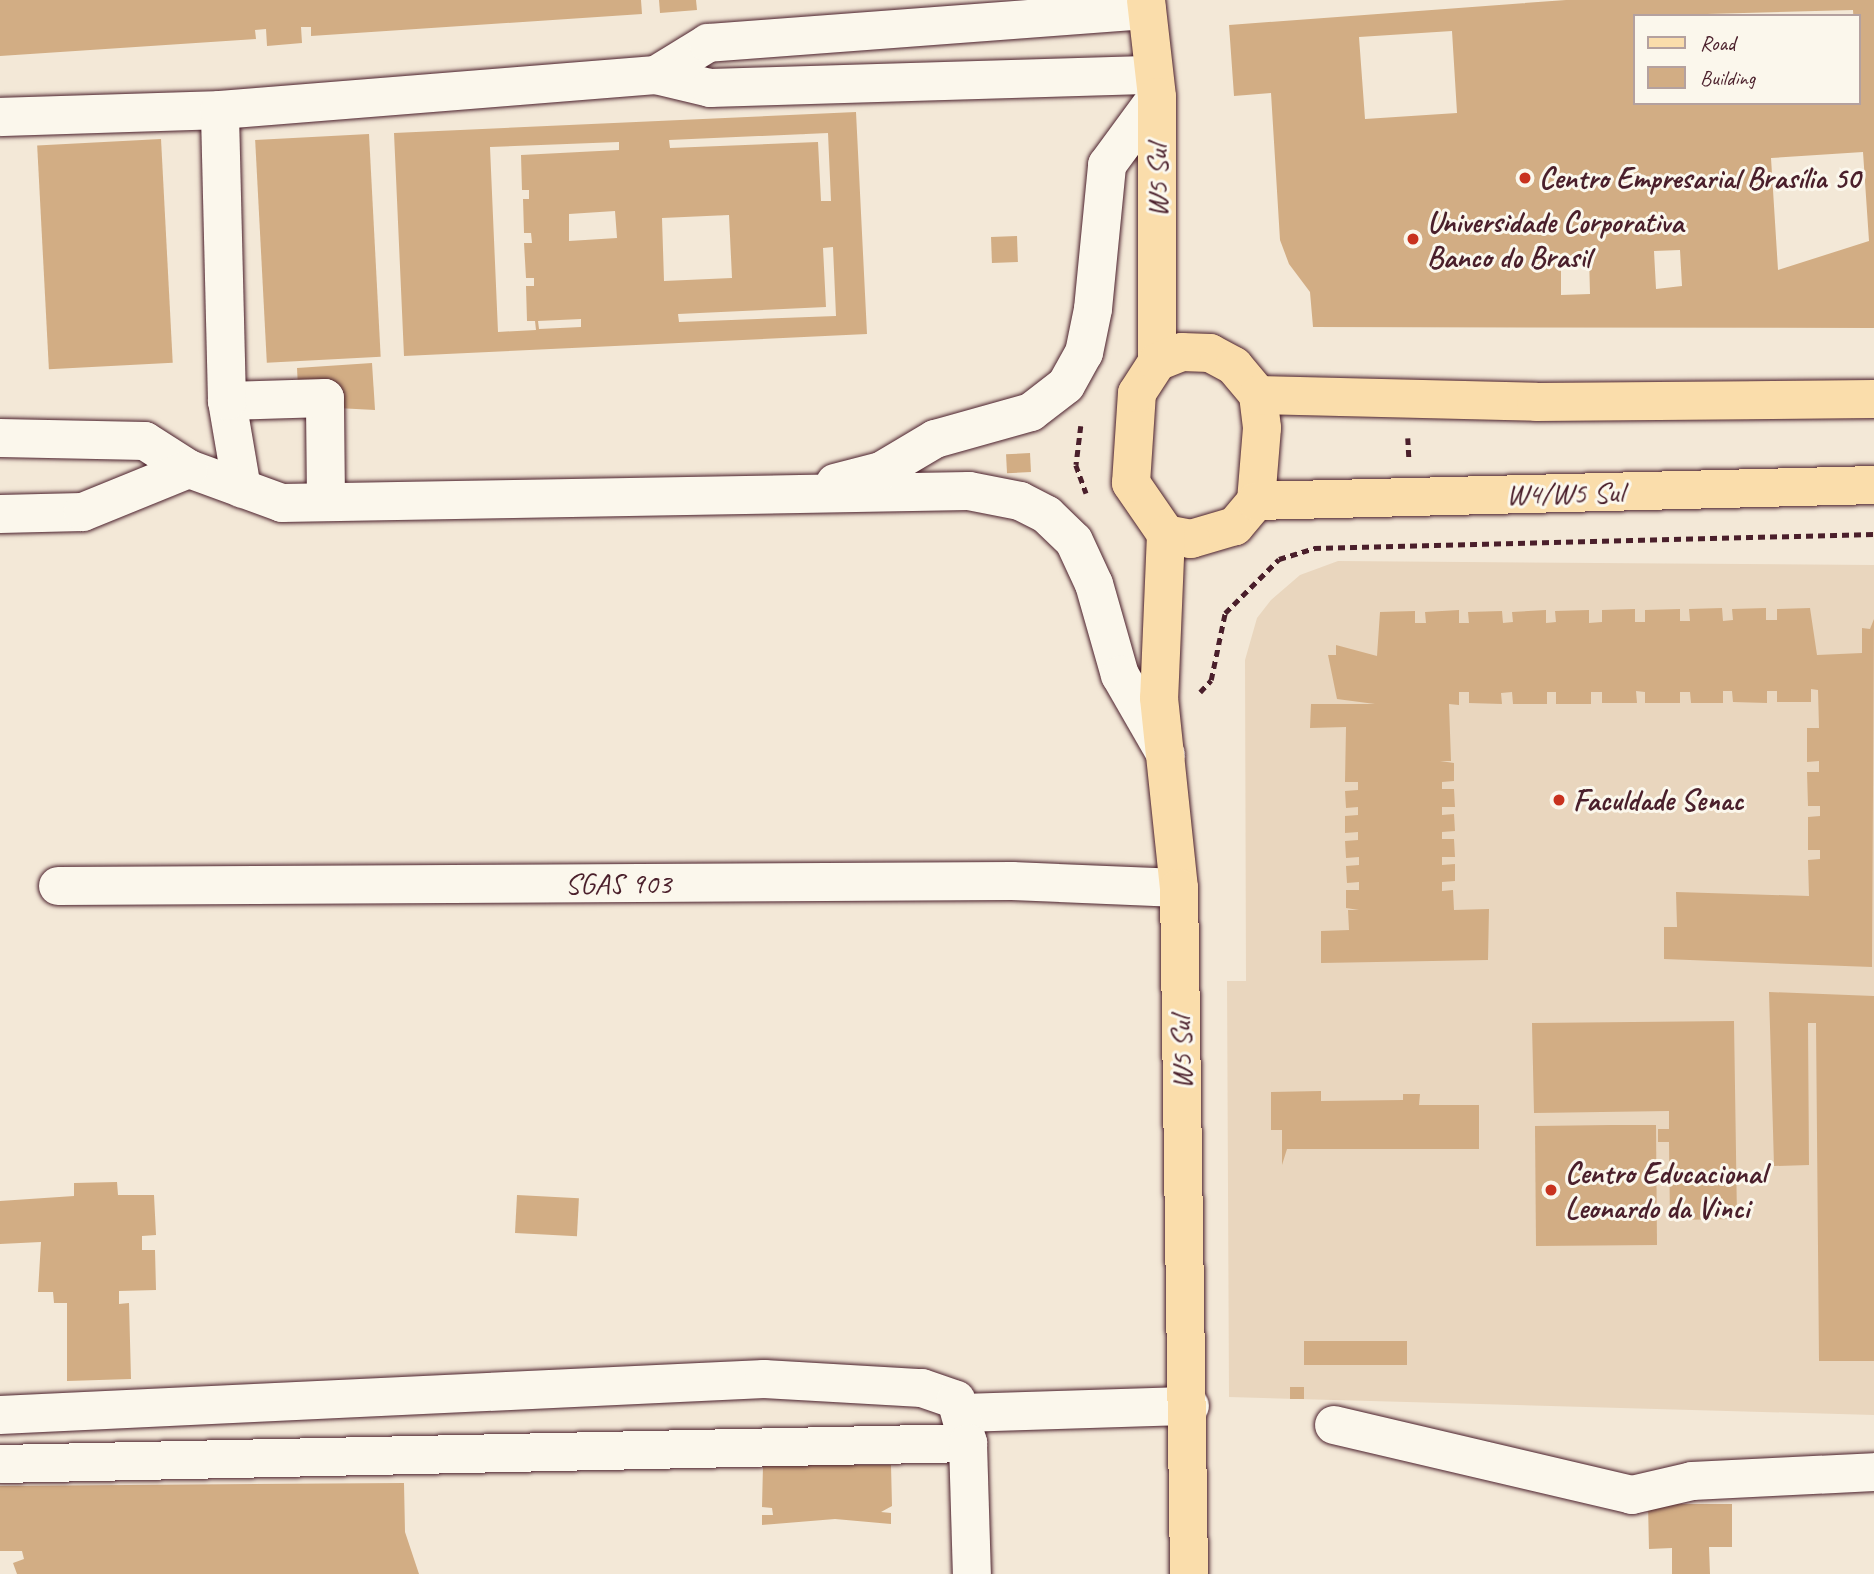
<!DOCTYPE html>
<meta charset="utf-8">
<style>
body{margin:0}
#map{position:relative;width:1874px;height:1574px;overflow:hidden;background:#f3e8d7;font-family:Caveat,sans-serif}
div>[style]{position:absolute}
[style*='--x']{left:calc(var(--x)*1px);top:calc(var(--y)*1px);width:calc(var(--w)*1px);rotate:calc(var(--a)*1deg)}
.built>*{inset:0;background:#e9d6be}
.building>*{inset:0;background:#d2ad84;transform-origin:0 0}
.path>*{height:4.5px;margin-top:-2.25px;transform-origin:0;background:repeating-linear-gradient(90deg,#4a1f2b 0 7px,transparent 0 12px)}
.roads{filter:drop-shadow(0 0 2px #4a1f2b) drop-shadow(0 0 2px #4a1f2b)}
.minor>*{height:38px;margin:-19px;padding:0 19px;transform-origin:19px;border-radius:19px;background:#fbf7ec}
.major>*{height:38px;margin:-19px;padding:0 19px;transform-origin:19px;border-radius:19px;background:#faddab}
.dots>*{width:19px;height:19px;translate:-50% -50%;box-sizing:border-box;border:4px solid #fbf7ec;border-radius:50%}
span{translate:-50% -50%;white-space:nowrap;text-align:center;line-height:1.15;-webkit-text-stroke:6px #fbf7ec;paint-order:stroke}
.poi-label{font-size:30px;color:#4a1f2b;font-weight:700}
.left{translate:0 -50%;text-align:left}
.street-label{font-size:30px;color:#4a1f2b}
.legend{position:absolute;left:1633px;top:14px;width:228px;height:91px;box-sizing:border-box;background:#fbf7ec;border:2px solid #b4a19f;margin:0;padding:9px 12px;list-style:none;font-size:21px;color:#4a1f2b}
.legend li{display:flex;align-items:center;gap:14px;height:35px}
.legend b{width:35px;border:2px solid #b4a19f}
</style>
<div id="map">
<div class="built">
<div style="clip-path:polygon(1338px 561px,1874px 565px,1874px 1415px,1229px 1397px,1227px 981px,1246px 981px,1245px 660px,1257px 618px,1271px 600px,1300px 575px)"></div>
</div>
<div class="building">
<div style="clip-path:polygon(0 0,641px 0,642px 14px,311px 36px,311px 27px,301px 27px,302px 43px,267px 46px,266px 29px,255px 30px,256px 39px,0 56px)"></div>
<div style="clip-path:polygon(659px 0,696px 0,697px 10px,660px 13px)"></div>
<div style="clip-path:polygon(evenodd,1566px 0,1874px 0,1874px 328px,1313px 327px,1310px 292px,1289px 264px,1280px 240px,1271px 93px,1234px 96px,1229px 25px,1566px 0,1853px 10px,1858px 103px,1634px 103px,1634px 16px,1853px 10px,1566px 0,1452px 31px,1457px 113px,1365px 119px,1359px 37px,1452px 31px,1566px 0,1863px 152px,1869px 241px,1778px 270px,1771px 158px,1863px 152px,1566px 0,1680px 250px,1682px 286px,1656px 289px,1654px 251px,1680px 250px,1566px 0,1561px 256px,1589px 256px,1590px 294px,1561px 295px,1561px 256px)"></div>
<div style="clip-path:polygon(evenodd,856px 112px,867px 334px,404px 356px,394px 133px,856px 112px,828px 133px,831px 201px,821px 201px,818px 142px,670px 148px,669px 140px,828px 133px,856px 112px,619px 142px,619px 150px,521px 155px,522px 190px,529px 190px,529px 199px,523px 199px,524px 233px,531px 233px,532px 243px,524px 243px,526px 278px,534px 278px,534px 286px,526px 286px,527px 321px,535px 321px,536px 330px,498px 332px,490px 147px,619px 142px,856px 112px,615px 211px,617px 238px,569px 241px,569px 214px,615px 211px,856px 112px,729px 215px,732px 278px,664px 281px,662px 218px,729px 215px,856px 112px,833px 247px,836px 316px,679px 322px,678px 314px,826px 307px,823px 248px,833px 247px,856px 112px,581px 319px,581px 327px,539px 329px,538px 321px,581px 319px)"></div>
<div style="left:369px;top:134px;width:223px;height:114px;rotate:87deg"></div>
<div style="left:161px;top:139px;width:224px;height:124px;rotate:87deg"></div>
<div style="left:1017px;top:236px;width:26px;height:26px;rotate:88deg"></div>
<div style="clip-path:polygon(372px 363px,375px 410px,299px 406px,297px 368px)"></div>
<div style="left:1030px;top:453px;width:19px;height:24px;rotate:87deg"></div>
<div style="clip-path:polygon(1722px 608px,1723px 621px,1733px 620px,1732px 609px,1766px 608px,1766px 620px,1777px 620px,1777px 609px,1810px 608px,1817px 655px,1862px 653px,1862px 628px,1870px 629px,1874px 619px,1872px 967px,1664px 959px,1664px 927px,1677px 927px,1676px 892px,1809px 896px,1808px 860px,1820px 859px,1820px 850px,1808px 850px,1808px 817px,1820px 816px,1820px 806px,1808px 806px,1807px 772px,1819px 772px,1819px 761px,1807px 762px,1807px 728px,1819px 728px,1818px 690px,1811px 689px,1811px 702px,1777px 702px,1777px 691px,1767px 691px,1767px 703px,1733px 702px,1732px 691px,1723px 691px,1723px 703px,1691px 703px,1690px 692px,1680px 692px,1680px 703px,1645px 703px,1645px 692px,1636px 691px,1637px 703px,1602px 703px,1602px 692px,1591px 692px,1591px 704px,1556px 704px,1556px 692px,1547px 692px,1547px 704px,1513px 704px,1512px 692px,1501px 693px,1502px 704px,1469px 703px,1469px 692px,1459px 692px,1459px 705px,1449px 704px,1451px 761px,1440px 761px,1454px 763px,1454px 781px,1442px 782px,1442px 789px,1454px 789px,1455px 807px,1442px 807px,1442px 815px,1454px 814px,1455px 831px,1442px 832px,1442px 839px,1454px 839px,1455px 857px,1442px 857px,1442px 865px,1455px 864px,1455px 881px,1442px 882px,1442px 891px,1453px 890px,1454px 910px,1489px 909px,1488px 960px,1321px 963px,1321px 931px,1349px 930px,1348px 910px,1359px 910px,1346px 908px,1346px 890px,1359px 890px,1359px 882px,1347px 883px,1346px 866px,1359px 865px,1359px 857px,1346px 858px,1345px 841px,1358px 840px,1358px 832px,1345px 833px,1345px 816px,1358px 815px,1358px 807px,1346px 808px,1345px 791px,1358px 790px,1358px 782px,1345px 782px,1346px 727px,1310px 728px,1311px 704px,1375px 704px,1337px 699px,1328px 655px,1336px 655px,1336px 645px,1377px 656px,1380px 612px,1415px 611px,1415px 623px,1426px 623px,1425px 612px,1459px 610px,1459px 623px,1469px 623px,1468px 612px,1502px 611px,1503px 623px,1513px 622px,1512px 612px,1546px 610px,1546px 623px,1556px 622px,1555px 611px,1589px 610px,1589px 623px,1602px 622px,1602px 610px,1635px 609px,1635px 622px,1645px 622px,1645px 610px,1680px 609px,1680px 621px,1690px 621px,1689px 609px)"></div>
<div style="clip-path:polygon(1769px 992px,1874px 996px,1874px 1361px,1819px 1361px,1816px 1023px,1808px 1023px,1809px 1165px,1774px 1166px)"></div>
<div style="clip-path:polygon(1734px 1021px,1737px 1219px,1670px 1220px,1669px 1142px,1658px 1142px,1658px 1129px,1669px 1129px,1669px 1111px,1534px 1113px,1532px 1023px)"></div>
<div style="clip-path:polygon(1321px 1091px,1321px 1101px,1403px 1100px,1403px 1094px,1420px 1094px,1419px 1105px,1479px 1105px,1479px 1149px,1287px 1149px,1282px 1165px,1282px 1130px,1271px 1130px,1271px 1092px)"></div>
<div style="clip-path:polygon(1611px 1125px,1656px 1125px,1657px 1245px,1536px 1246px,1535px 1126px)"></div>
<div style="clip-path:polygon(117px 1182px,118px 1195px,154px 1195px,156px 1235px,142px 1236px,142px 1250px,155px 1250px,156px 1290px,119px 1291px,119px 1304px,129px 1303px,131px 1379px,67px 1381px,67px 1303px,54px 1303px,53px 1292px,38px 1292px,41px 1242px,0 1244px,0 1201px,74px 1196px,74px 1183px)"></div>
<div style="left:517px;top:1195px;width:62px;height:38px;rotate:3deg"></div>
<div style="left:1407px;top:1341px;width:24px;height:103px;rotate:90deg"></div>
<div style="left:1290px;top:1387px;width:14px;height:12px"></div>
<div style="clip-path:polygon(763px 1465px,891px 1465px,892px 1506px,881px 1512px,891px 1513px,891px 1524px,835px 1519px,762px 1525px,762px 1515px,773px 1515px,772px 1508px,762px 1507px)"></div>
<div style="clip-path:polygon(404px 1483px,405px 1532px,419px 1574px,17px 1574px,13px 1563px,24px 1559px,22px 1551px,0 1551px,0 1486px)"></div>
<div style="clip-path:polygon(1648px 1504px,1732px 1504px,1732px 1547px,1709px 1547px,1710px 1574px,1672px 1574px,1672px 1548px,1649px 1549px)"></div>
</div>
<div class="path">
<div style="--x:1081;--y:426;--w:39;--a:97"></div>
<div style="--x:1076;--y:465;--w:30;--a:70"></div>
<div style="--x:1408;--y:438;--w:20;--a:87"></div>
<div style="--x:1200;--y:692;--w:16;--a:-47"></div>
<div style="--x:1211;--y:680;--w:68;--a:-78.2"></div>
<div style="--x:1225;--y:613;--w:76;--a:-45"></div>
<div style="--x:1279;--y:559;--w:37;--a:-17"></div>
<div style="--x:1314;--y:548;--w:560;--a:-1.43"></div>
</div>
<div class="roads">
<div class="minor">
<div style="--x:656;--y:75;--w:61;--a:-31.6"></div>
<div style="--x:708;--y:43;--w:440;--a:-4.3"></div>
<div style="--x:0;--y:117;--w:220;--a:-1.8"></div>
<div style="--x:227;--y:401;--w:89;--a:80.3"></div>
<div style="--x:0;--y:438;--w:145;--a:1.2"></div>
<div style="--x:145;--y:441;--w:52;--a:32.5"></div>
<div style="--x:189;--y:469;--w:99;--a:20.1"></div>
<div style="--x:282;--y:503;--w:687;--a:-1"></div>
<div style="--x:969;--y:491;--w:52;--a:11.1"></div>
<div style="--x:1020;--y:501;--w:30;--a:27"></div>
<div style="--x:1047;--y:515;--w:37;--a:44"></div>
<div style="--x:1074;--y:541;--w:47;--a:65.1"></div>
<div style="--x:1094;--y:584;--w:95;--a:74.1"></div>
<div style="--x:1120;--y:675;--w:92;--a:60.1"></div>
<div style="--x:835;--y:483;--w:48;--a:-14.6"></div>
<div style="--x:881;--y:471;--w:63;--a:-30.7"></div>
<div style="--x:935;--y:439;--w:100;--a:-15.7"></div>
<div style="--x:1031;--y:412;--w:44;--a:-37.6"></div>
<div style="--x:1066;--y:385;--w:37;--a:-61"></div>
<div style="--x:1084;--y:353;--w:45;--a:-78.4"></div>
<div style="--x:1093;--y:309;--w:145;--a:-84.4"></div>
<div style="--x:1107;--y:165;--w:84;--a:-53.7"></div>
<div style="--x:326;--y:501;--w:103;--a:-90.6"></div>
<div style="--x:325;--y:398;--w:98;--a:178.2"></div>
<div style="--x:227;--y:401;--w:291;--a:-91.4"></div>
<div style="--x:220;--y:110;--w:437;--a:-4.6"></div>
<div style="--x:656;--y:75;--w:56;--a:13.5"></div>
<div style="--x:710;--y:88;--w:444;--a:-1.7"></div>
<div style="--x:0;--y:514;--w:83;--a:-1.4"></div>
<div style="--x:83;--y:512;--w:114;--a:-22.1"></div>
<div style="--x:58;--y:886;--w:954;--a:-0.3"></div>
<div style="--x:1012;--y:881;--w:167;--a:2.4"></div>
<div style="--x:965;--y:1413;--w:225;--a:-1.8"></div>
<div style="--x:0;--y:1415;--w:765;--a:-2.7"></div>
<div style="--x:764;--y:1379;--w:158;--a:3.3"></div>
<div style="--x:922;--y:1388;--w:36;--a:19"></div>
<div style="--x:956;--y:1400;--w:45;--a:74.4"></div>
<div style="--x:1334;--y:1425;--w:306;--a:13.2"></div>
<div style="--x:1632;--y:1495;--w:62;--a:-13.1"></div>
<div style="--x:1692;--y:1481;--w:182;--a:-2.8"></div>
<div style="--x:0;--y:1464;--w:968;--a:-1.24"></div>
<div style="--x:968;--y:1443;--w:131;--a:88.3"></div>
</div>
<div class="major">
<div style="--x:1146;--y:0;--w:98;--a:83.5"></div>
<div style="--x:1157;--y:97;--w:265;--a:90"></div>
<div style="--x:1182;--y:352;--w:28;--a:2"></div>
<div style="--x:1210;--y:353;--w:27;--a:28"></div>
<div style="--x:1234;--y:366;--w:38;--a:50"></div>
<div style="--x:1258;--y:395;--w:33;--a:83"></div>
<div style="--x:1262;--y:428;--w:73;--a:94.7"></div>
<div style="--x:1256;--y:501;--w:33;--a:130"></div>
<div style="--x:1235;--y:526;--w:46;--a:163.5"></div>
<div style="--x:1191;--y:539;--w:25;--a:-169"></div>
<div style="--x:1166;--y:534;--w:62;--a:-124.5"></div>
<div style="--x:1131;--y:483;--w:90;--a:-86.2"></div>
<div style="--x:1137;--y:393;--w:37;--a:-57"></div>
<div style="--x:1157;--y:362;--w:27;--a:-22"></div>
<div style="--x:1258;--y:395;--w:278;--a:1.4"></div>
<div style="--x:1536;--y:402;--w:338;--a:-0.5"></div>
<div style="--x:1256;--y:501;--w:618;--a:-1.48"></div>
<div style="--x:1166;--y:534;--w:164;--a:92.4"></div>
<div style="--x:1159;--y:698;--w:191;--a:84"></div>
<div style="--x:1179;--y:888;--w:686;--a:89.16"></div>
</div>
</div>
<div class="dots">
<div style="left:1525px;top:178px;background:#c8321e"></div>
<div style="left:1413px;top:239px;background:#c8321e"></div>
<div style="left:1559px;top:800px;background:#c8321e"></div>
<div style="left:1551px;top:1190px;background:#c8321e"></div>
</div>
<div class="poi-label">
<span class="left" style="left:1539px;top:178px">Centro Empresarial Brasília 50</span>
<span class="left" style="left:1427px;top:239px">Universidade Corporativa<br>Banco do Brasil</span>
<span class="left" style="left:1573px;top:800px">Faculdade Senac</span>
<span class="left" style="left:1565px;top:1190px">Centro Educacional<br>Leonardo da Vinci</span>
</div>
<div class="street-label">
<span style="left:1157px;top:181px;rotate:-90deg">W5 Sul</span>
<span style="left:1565px;top:493px;rotate:-1deg">W4/W5 Sul</span>
<span style="left:618px;top:883px">SGAS 903</span>
<span style="left:1181px;top:1053px;rotate:-91deg">W5 Sul</span>
</div>
<ul class="legend">
<li><b style="height:9px;background:#faddab"></b>Road</li>
<li><b style="height:19px;background:#d2ad84"></b>Building</li>
</ul>
</div>
